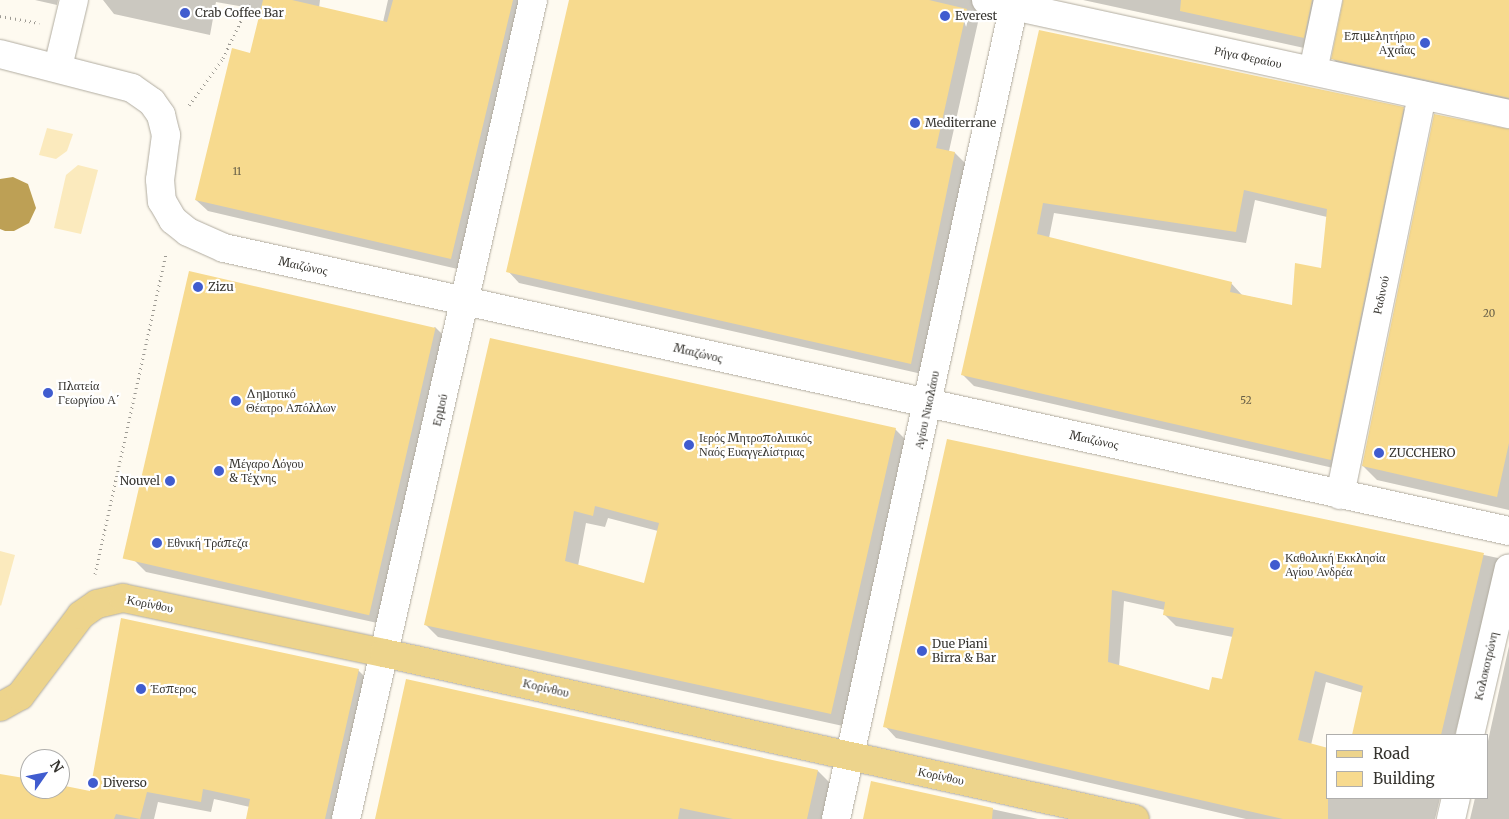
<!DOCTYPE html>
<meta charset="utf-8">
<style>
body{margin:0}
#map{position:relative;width:1509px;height:819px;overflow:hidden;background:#fefaf0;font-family:Merriweather,serif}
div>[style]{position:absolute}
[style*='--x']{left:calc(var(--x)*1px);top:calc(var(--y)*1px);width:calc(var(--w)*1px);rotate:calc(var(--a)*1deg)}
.green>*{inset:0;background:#fbeabd}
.water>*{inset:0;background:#bda055}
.shadow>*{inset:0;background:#0003}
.building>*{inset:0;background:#f7da8e;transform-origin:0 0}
.path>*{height:3px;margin-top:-1.5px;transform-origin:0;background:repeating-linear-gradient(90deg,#9d9a93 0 1px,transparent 0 5px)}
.roads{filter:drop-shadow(0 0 1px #b1aca0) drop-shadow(0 0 1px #b1aca0)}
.street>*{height:28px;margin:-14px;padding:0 14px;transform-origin:14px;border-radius:14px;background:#fff}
.secondary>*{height:28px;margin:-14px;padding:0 14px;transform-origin:14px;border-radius:14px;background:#fff}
.primary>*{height:28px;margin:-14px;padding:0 14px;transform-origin:14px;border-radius:14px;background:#edd48c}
.dots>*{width:14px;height:14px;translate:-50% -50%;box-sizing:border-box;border:2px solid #fff;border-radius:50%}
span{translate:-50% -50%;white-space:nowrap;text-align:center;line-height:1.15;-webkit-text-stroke:4.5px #fff;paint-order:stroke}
.number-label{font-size:10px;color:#665e47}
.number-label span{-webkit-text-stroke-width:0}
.poi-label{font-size:12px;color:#36342f}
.left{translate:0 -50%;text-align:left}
.right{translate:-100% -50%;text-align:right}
.street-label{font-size:12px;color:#36342f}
.legend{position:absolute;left:1326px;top:734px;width:162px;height:65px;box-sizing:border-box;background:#fff;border:1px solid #afaeac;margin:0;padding:6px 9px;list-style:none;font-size:15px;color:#36342f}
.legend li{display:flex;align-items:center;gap:10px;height:25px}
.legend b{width:25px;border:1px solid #afaeac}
.north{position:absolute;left:20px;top:749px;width:50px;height:50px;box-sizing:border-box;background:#fff;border:1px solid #afaeac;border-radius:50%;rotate:57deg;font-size:14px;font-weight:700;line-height:20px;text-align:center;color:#36342f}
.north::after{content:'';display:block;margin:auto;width:18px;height:22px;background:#405ccf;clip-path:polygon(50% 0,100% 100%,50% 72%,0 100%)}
</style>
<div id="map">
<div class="green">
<div style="clip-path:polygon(47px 128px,73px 134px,67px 151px,56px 159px,39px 155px)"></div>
<div style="clip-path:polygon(78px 165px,98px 170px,81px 234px,54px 228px,66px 175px)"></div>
<div style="clip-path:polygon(0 551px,15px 555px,1px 606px,0 605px)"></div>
</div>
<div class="water">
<div style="clip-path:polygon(13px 177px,28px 184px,36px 208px,29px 223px,14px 231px,5px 231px,0 229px,0 179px)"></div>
</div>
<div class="shadow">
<div style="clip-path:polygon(35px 0,58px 0,57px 5px)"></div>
<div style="clip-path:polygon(103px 0,320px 0,319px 8px,383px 22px,388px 0,526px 0,462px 270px,208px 211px,196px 200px,251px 54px,261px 10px,216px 2px,210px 35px,114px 14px)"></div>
<div style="clip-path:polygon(570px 0,983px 0,949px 151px,955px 153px,966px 164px,922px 374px,519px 283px,508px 271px)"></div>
<div style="clip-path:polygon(1083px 0,1340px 0,1318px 51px)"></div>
<div style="clip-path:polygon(1344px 0,1509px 0,1509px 108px,1347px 73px,1333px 59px)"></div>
<div style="clip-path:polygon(evenodd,1040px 31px,1403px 108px,1414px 119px,1342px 470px,974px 386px,963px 375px,1040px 31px,1255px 200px,1327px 217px,1323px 269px,1293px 306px,1242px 295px,1231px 283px,1049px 238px,1054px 213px,1246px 243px,1255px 200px)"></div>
<div style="clip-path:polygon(1509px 129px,1509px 510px,1377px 480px,1363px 466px)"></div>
<div style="clip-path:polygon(435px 327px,447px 339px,382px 624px,146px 572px,134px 560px)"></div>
<div style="clip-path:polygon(evenodd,491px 339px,895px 429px,908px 442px,843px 726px,438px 637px,426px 625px,491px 339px,608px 518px,658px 531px,645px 584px,578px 566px,586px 523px,605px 527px,608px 518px)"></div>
<div style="clip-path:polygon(evenodd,948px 441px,1498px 558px,1509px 569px,1471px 722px,1459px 719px,1455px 735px,1353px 735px,1363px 693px,1326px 682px,1311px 745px,1328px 798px,1440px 798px,1435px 819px,1246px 819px,896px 738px,885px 726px,948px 441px,1124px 601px,1165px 610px,1164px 614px,1176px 626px,1233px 637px,1223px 681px,1210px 691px,1119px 667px,1124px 601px)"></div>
<div style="clip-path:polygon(1509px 646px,1509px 819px,1470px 819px,1475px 798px,1488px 798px,1488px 741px)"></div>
<div style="clip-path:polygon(358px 670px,369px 681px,338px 819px,248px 819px,250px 807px,214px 799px,211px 812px,158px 802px,154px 819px,0 819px,0 775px,30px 780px,30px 789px,60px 789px,60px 786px,91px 793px)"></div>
<div style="clip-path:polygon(818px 771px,830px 783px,822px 819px,376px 819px)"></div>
<div style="clip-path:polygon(872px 783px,1038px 819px,864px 819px)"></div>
</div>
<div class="building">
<div style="clip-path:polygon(263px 0,292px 0,387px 22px,393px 0,513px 0,451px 259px,195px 200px,232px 48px,250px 53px)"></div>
<div style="clip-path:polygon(569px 0,929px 0,967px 9px,936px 148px,955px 152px,911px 364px,506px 272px)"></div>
<div style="clip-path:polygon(1181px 0,1312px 0,1304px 38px,1180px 11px)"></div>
<div style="clip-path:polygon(1343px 0,1509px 0,1509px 98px,1331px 59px)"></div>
<div style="clip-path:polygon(evenodd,1039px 30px,1404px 107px,1331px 460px,961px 375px,1039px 30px,1244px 190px,1327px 209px,1321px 268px,1295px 263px,1292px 305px,1230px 292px,1232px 282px,1037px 234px,1043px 203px,1236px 232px,1244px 190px)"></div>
<div style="clip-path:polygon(1434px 114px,1509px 129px,1509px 443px,1497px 497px,1362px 466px)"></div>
<div style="left:189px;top:271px;width:253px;height:295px;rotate:13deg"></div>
<div style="clip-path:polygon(evenodd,490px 338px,896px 428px,831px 714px,424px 625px,490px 338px,595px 506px,659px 523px,644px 583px,565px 561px,574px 511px,593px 516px,595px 506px)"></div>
<div style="clip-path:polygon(evenodd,947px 439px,1484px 553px,1441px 735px,1352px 735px,1363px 686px,1315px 671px,1298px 740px,1328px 748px,1328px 819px,1283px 819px,883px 727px,947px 439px,1112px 590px,1165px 602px,1163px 615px,1234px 628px,1222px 679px,1212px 677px,1209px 690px,1108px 662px,1112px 590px)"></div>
<div style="clip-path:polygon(121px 618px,359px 669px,325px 819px,246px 819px,250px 799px,203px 789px,201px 802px,147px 792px,140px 819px,116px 814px,114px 819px,0 819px,0 774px,30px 779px,30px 789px,60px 789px,60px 785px,90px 791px)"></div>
<div style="clip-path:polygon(406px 679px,818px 770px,807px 819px,733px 819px,680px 808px,678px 819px,375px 819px)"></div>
<div style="clip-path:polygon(871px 781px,993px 808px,992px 819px,863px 819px)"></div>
</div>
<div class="path">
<div style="--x:0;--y:16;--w:40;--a:10"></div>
<div style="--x:189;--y:105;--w:58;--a:-54.1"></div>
<div style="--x:223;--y:58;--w:60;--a:-64.3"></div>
<div style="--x:95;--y:574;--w:329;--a:-77.5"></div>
</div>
<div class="roads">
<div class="street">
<div style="--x:986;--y:0;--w:535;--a:12.3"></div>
<div style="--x:0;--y:54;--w:136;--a:14.4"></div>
<div style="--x:132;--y:88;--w:24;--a:35"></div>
<div style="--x:152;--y:102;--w:16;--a:55"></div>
<div style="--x:161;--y:115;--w:21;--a:76"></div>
<div style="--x:166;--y:135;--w:45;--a:97.6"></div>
<div style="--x:160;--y:180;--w:21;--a:85"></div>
<div style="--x:162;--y:201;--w:22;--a:60"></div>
<div style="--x:173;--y:220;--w:19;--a:39"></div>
<div style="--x:188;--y:232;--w:39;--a:24"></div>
<div style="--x:224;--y:248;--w:1316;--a:12.42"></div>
<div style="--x:58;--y:67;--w:69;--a:-76.6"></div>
<div style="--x:1313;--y:71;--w:73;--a:-78.1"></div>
<div style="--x:1340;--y:495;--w:408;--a:-78.4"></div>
<div style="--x:836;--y:819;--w:838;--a:-77.67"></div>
</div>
<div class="secondary">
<div style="--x:1470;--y:735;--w:171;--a:-76.9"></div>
<div style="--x:346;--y:819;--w:840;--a:-77.14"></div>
<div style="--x:1451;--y:819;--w:22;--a:-77"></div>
</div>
<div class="primary">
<div style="--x:0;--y:707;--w:23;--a:-29"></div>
<div style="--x:20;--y:696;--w:101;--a:-53"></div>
<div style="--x:81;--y:615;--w:19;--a:-35"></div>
<div style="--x:97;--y:604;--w:27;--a:-13"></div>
<div style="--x:123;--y:598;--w:267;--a:11.9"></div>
<div style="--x:384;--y:653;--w:769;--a:12.46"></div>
</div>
</div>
<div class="dots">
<div style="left:185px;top:13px;background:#405ccf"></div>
<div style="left:945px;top:16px;background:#405ccf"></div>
<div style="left:1425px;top:43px;background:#405ccf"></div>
<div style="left:915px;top:123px;background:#405ccf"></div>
<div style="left:198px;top:287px;background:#405ccf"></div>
<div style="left:48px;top:393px;background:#405ccf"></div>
<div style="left:236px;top:401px;background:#405ccf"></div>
<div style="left:689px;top:445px;background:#405ccf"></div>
<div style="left:1379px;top:453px;background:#405ccf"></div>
<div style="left:219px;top:471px;background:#405ccf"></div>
<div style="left:170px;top:481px;background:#405ccf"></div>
<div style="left:157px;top:543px;background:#405ccf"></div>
<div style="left:1275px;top:565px;background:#405ccf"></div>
<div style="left:922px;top:651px;background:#405ccf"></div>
<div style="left:141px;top:689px;background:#405ccf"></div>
<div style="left:93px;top:783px;background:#405ccf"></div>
</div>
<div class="number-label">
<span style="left:237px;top:172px">11</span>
<span style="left:1489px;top:314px">20</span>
<span style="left:1246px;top:401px">52</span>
</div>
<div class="poi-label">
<span class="left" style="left:195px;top:13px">Crab Coffee Bar</span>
<span class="left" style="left:955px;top:16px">Everest</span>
<span class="right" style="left:1415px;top:43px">Επιμελητήριο<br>Αχαΐας</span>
<span class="left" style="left:925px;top:123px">Mediterrane</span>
<span class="left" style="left:208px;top:287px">Zizu</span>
<span class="left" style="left:58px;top:393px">Πλατεία<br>Γεωργίου Α΄</span>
<span class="left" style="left:246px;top:401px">Δημοτικό<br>Θέατρο Απόλλων</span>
<span class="left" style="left:699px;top:445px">Ιερός Μητροπολιτικός<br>Ναός Ευαγγελίστριας</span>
<span class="left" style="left:1389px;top:453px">ZUCCHERO</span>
<span class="left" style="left:229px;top:471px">Μέγαρο Λόγου<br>&amp; Τέχνης</span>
<span class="right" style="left:160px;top:481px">Nouvel</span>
<span class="left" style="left:167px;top:543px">Εθνική Τράπεζα</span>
<span class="left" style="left:1285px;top:565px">Καθολική Εκκλησία<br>Αγίου Ανδρέα</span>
<span class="left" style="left:932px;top:651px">Due Piani<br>Birra &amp; Bar</span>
<span class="left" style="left:151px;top:689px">Έσπερος</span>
<span class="left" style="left:103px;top:783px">Diverso</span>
</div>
<div class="street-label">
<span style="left:1248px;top:57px;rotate:12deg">Ρήγα Φεραίου</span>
<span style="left:303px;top:266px;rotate:12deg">Μαιζώνος</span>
<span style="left:1381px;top:295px;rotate:-78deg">Ραδινού</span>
<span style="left:698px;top:353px;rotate:13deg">Μαιζώνος</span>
<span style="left:440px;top:410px;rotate:-77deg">Ερμού</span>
<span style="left:927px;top:410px;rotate:-78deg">Αγίου Νικολάου</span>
<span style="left:1094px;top:440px;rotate:12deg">Μαιζώνος</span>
<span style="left:150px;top:604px;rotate:11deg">Κορίνθου</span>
<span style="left:1486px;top:666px;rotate:-77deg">Κολοκοτρώνη</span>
<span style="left:546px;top:688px;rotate:13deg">Κορίνθου</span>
<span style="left:941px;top:776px;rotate:12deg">Κορίνθου</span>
</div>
<ul class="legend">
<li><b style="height:6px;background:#edd48c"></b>Road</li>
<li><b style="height:14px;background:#f7da8e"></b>Building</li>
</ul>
<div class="north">N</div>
</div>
